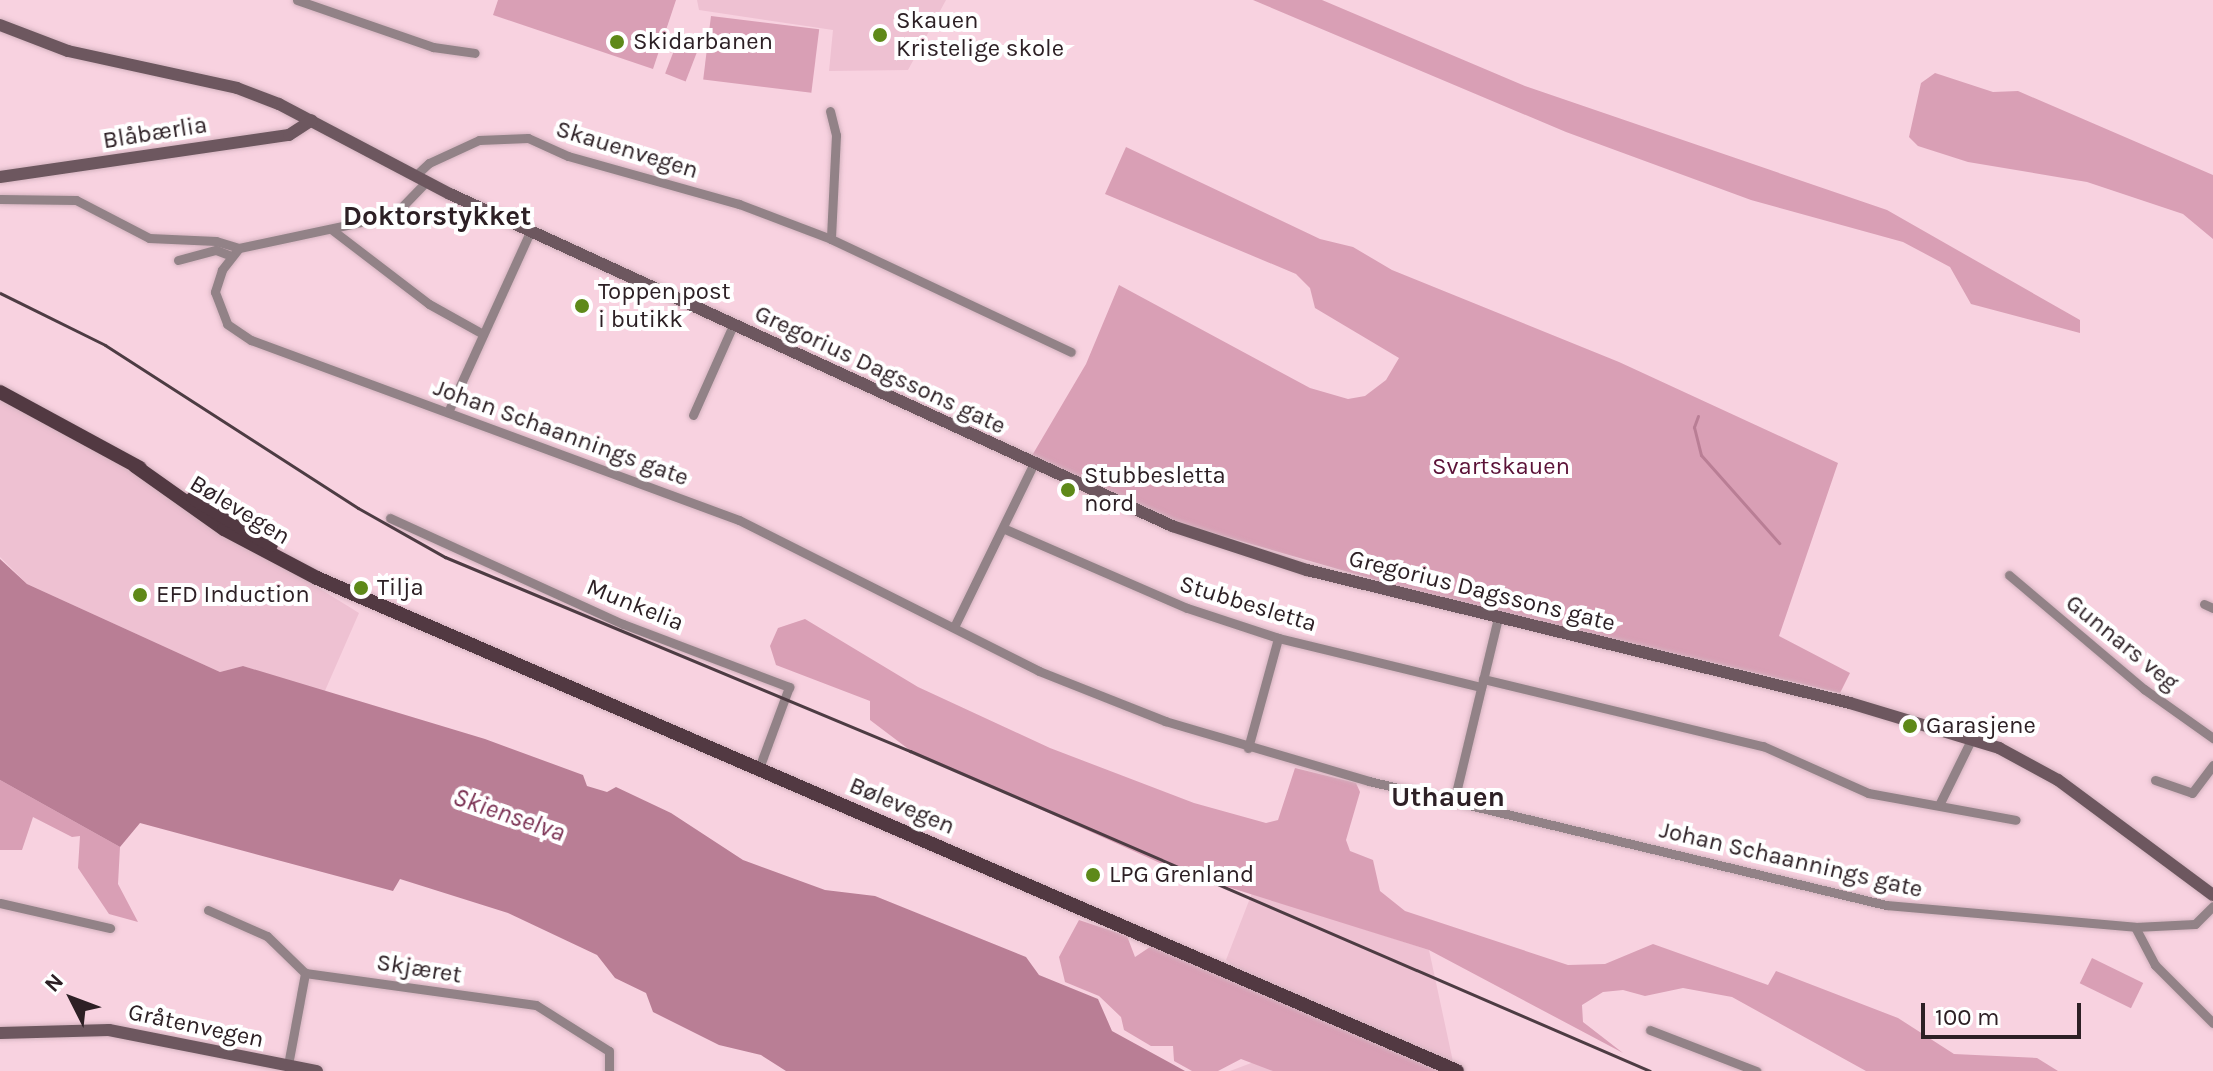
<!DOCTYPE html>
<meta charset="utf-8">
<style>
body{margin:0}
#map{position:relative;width:2213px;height:1071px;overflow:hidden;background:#f8d2e0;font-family:Karla,sans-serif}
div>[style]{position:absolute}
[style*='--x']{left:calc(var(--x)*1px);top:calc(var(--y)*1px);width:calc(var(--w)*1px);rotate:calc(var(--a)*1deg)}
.built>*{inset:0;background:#eec1d2}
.green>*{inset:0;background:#d99fb5;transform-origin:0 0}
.water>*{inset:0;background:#b97e95}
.stream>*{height:3px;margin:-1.5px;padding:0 1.5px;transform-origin:1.5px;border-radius:1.5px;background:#b97e95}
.roads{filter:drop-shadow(0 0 2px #d3b2be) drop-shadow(0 0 2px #d3b2be)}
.street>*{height:9px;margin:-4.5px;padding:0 4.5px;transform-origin:4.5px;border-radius:4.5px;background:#928287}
.secondary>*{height:12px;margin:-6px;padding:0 6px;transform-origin:6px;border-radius:6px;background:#6d575f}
.primary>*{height:14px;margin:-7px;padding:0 7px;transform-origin:7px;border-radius:7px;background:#523942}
.rail>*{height:3px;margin:-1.5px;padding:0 1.5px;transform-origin:1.5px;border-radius:1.5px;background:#4d3c43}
.dots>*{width:22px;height:22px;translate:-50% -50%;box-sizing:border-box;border:4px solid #fff;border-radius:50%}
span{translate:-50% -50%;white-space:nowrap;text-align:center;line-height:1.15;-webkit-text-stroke:8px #fff;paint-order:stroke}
.poi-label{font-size:24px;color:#2d2025}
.left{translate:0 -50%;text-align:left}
.street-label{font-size:24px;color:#2d2025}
.park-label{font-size:24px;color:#5b1237}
.water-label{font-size:26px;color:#7a3052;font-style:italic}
.quarter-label{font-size:28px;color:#2d2025;font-weight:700}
.north{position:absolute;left:32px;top:959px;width:80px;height:80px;-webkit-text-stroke:6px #fff;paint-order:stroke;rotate:312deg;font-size:22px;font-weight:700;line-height:32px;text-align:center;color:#2d2025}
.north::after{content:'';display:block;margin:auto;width:28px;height:36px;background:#2d2025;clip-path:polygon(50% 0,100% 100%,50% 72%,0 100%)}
.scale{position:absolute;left:1921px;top:1003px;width:160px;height:36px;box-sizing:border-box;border:4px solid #2d2025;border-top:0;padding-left:10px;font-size:24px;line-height:28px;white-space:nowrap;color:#2d2025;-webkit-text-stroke:6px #fff;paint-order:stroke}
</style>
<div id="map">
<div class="built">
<div style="clip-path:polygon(697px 0,946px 0,908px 70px,829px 71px,833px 30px,699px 10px)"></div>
<div style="clip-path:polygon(0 398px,112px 460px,359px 613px,324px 693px,243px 666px,220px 672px,27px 584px,0 557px)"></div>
<div style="clip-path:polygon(1252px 893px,1429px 950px,1455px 1071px,1230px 1071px,1254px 1062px,1283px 1002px,1226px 960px)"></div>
</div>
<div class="green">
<div style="clip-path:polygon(498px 0,676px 0,653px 69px,493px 15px)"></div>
<div style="clip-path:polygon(1253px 0,1322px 0,1525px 86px,1887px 210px,2080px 320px,2080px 333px,1971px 304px,1950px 267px,1903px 242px,1751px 200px,1566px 132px)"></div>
<div style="left:711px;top:16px;width:109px;height:64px;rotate:7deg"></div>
<div style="left:678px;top:40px;width:22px;height:36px;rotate:21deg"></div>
<div style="clip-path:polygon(1935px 73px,1993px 92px,2018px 91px,2213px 175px,2213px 239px,2183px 214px,2087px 182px,1968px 162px,1918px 146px,1909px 137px,1921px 83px)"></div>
<div style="clip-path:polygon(1126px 147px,1320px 239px,1353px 247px,1392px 270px,1619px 362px,1838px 463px,1779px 636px,1850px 673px,1840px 693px,1428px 595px,1175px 522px,1030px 459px,1086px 364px,1119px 285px,1310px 388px,1348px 399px,1365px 396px,1386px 380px,1399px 358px,1315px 308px,1310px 288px,1296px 274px,1105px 194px)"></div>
<div style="clip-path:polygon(805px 619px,918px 687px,1050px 748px,1194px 803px,1266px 823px,1278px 820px,1295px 768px,1356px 783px,1360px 792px,1346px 840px,1350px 851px,1373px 860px,1380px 891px,1405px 911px,1568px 965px,1605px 964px,1653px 944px,1768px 985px,1776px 971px,1898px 1018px,1954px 1054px,2037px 1058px,2058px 1071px,1866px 1071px,1732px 997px,1683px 988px,1645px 996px,1623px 990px,1603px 992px,1582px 1005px,1583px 1022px,1623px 1053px,1429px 950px,1180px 872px,911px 751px,870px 720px,870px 701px,776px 665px,770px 646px,778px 628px)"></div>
<div style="clip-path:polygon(0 780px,120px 847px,118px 884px,138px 922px,109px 914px,78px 868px,80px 836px,72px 837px,33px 817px,22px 850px,0 850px)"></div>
<div style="clip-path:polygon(1079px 920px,1127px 936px,1135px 957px,1153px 945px,1438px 1071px,1273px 1071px,1241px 1059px,1218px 1071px,1192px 1071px,1174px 1061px,1173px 1046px,1151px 1046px,1124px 1030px,1121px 1017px,1099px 996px,1065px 982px,1059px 957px)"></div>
<div style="left:2092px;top:958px;width:57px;height:28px;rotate:26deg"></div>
</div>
<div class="water">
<div style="clip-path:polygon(0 559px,27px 584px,220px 672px,243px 666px,485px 739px,583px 775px,587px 786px,607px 792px,616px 787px,671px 813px,743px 860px,825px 890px,875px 896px,1026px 957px,1039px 975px,1098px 999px,1112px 1031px,1185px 1071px,786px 1071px,761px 1055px,719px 1045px,653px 1012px,646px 993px,615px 978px,597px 955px,508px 913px,400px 879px,393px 891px,140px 823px,120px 847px,0 780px)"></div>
</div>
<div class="stream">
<div style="--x:1698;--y:416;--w:12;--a:110"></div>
<div style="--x:1694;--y:427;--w:29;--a:76"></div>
<div style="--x:1701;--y:455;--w:118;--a:48.4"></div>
</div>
<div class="roads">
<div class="street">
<div style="--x:297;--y:0;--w:144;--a:19.1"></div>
<div style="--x:433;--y:47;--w:42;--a:8.1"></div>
<div style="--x:830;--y:111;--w:25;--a:76"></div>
<div style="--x:836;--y:135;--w:104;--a:92.8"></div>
<div style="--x:415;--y:176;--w:19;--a:-43"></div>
<div style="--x:429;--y:163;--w:55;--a:-24.7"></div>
<div style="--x:479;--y:140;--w:49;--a:-2.3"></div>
<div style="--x:528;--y:138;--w:44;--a:24.2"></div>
<div style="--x:568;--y:156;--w:178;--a:15.7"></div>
<div style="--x:739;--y:204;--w:98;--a:20.8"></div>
<div style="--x:831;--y:239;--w:265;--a:25.2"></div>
<div style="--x:0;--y:199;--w:76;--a:0.8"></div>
<div style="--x:76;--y:200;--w:82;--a:27.5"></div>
<div style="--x:149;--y:238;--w:67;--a:2.6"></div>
<div style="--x:216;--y:241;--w:24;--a:17"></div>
<div style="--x:239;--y:248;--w:158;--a:-12"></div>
<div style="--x:394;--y:215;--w:46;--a:-45.9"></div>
<div style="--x:331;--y:229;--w:123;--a:37.4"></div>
<div style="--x:429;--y:304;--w:62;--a:29.1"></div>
<div style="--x:239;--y:248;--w:28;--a:128"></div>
<div style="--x:222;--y:270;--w:23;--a:108"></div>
<div style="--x:215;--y:292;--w:34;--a:69"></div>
<div style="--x:227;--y:324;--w:29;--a:34"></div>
<div style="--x:251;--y:340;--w:520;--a:20.25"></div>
<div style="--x:739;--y:520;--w:336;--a:26.7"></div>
<div style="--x:1039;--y:671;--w:136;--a:21.6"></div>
<div style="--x:1165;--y:721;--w:213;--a:16.4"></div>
<div style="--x:1369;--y:781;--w:532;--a:13.49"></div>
<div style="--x:1886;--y:905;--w:250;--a:5"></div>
<div style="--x:2135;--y:927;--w:60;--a:-2.9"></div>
<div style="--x:2195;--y:924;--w:25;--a:-45"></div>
<div style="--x:178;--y:260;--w:39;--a:-15"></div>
<div style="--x:216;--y:250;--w:17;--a:21"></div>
<div style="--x:448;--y:412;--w:200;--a:-65.5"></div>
<div style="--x:693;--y:415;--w:98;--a:-66"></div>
<div style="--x:390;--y:518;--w:256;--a:24.5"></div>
<div style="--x:623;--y:624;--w:178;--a:20.8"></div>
<div style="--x:789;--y:687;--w:86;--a:110.3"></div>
<div style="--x:1005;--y:529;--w:198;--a:23.5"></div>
<div style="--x:1187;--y:608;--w:96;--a:18.2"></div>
<div style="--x:1278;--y:638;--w:209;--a:13.6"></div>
<div style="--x:2009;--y:575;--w:177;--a:40.2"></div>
<div style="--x:2144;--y:689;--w:85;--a:35.4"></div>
<div style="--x:2204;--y:604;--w:10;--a:24"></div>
<div style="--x:954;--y:627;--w:180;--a:-64"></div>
<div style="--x:1483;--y:679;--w:288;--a:13.5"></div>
<div style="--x:1763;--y:746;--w:115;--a:24.1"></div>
<div style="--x:1868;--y:793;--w:150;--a:10.3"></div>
<div style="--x:1248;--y:748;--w:114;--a:-74.7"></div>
<div style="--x:2155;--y:780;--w:39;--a:19"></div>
<div style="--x:2192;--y:793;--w:35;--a:-53"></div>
<div style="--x:1454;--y:801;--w:188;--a:-76.5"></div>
<div style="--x:1939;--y:805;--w:75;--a:-63.8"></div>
<div style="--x:0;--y:903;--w:113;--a:12.8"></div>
<div style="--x:208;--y:910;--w:64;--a:23.8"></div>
<div style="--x:267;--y:936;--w:53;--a:44.2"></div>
<div style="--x:305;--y:973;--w:233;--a:7.9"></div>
<div style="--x:536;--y:1005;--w:86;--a:32.2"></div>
<div style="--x:609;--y:1051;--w:20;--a:90"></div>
<div style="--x:2135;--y:927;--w:43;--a:62.2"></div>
<div style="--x:2155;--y:965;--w:82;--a:45"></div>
<div style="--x:1650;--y:1030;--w:114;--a:21.1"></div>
<div style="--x:288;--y:1065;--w:94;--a:-79.5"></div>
</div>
<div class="secondary">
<div style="--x:0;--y:25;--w:73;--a:20.9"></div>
<div style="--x:68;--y:51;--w:173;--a:12.3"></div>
<div style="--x:237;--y:88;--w:45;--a:20.9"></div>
<div style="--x:279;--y:104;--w:193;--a:27.8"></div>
<div style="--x:450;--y:194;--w:795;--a:24.69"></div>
<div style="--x:1172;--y:526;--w:142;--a:18.1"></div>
<div style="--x:1307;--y:570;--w:559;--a:13.76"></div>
<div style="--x:1850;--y:703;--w:156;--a:16.8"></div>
<div style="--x:1999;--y:748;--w:67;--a:28.5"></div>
<div style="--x:2058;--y:780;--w:193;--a:36.6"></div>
<div style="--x:0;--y:177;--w:292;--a:-8.3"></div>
<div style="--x:289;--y:135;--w:27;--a:-33"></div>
<div style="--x:0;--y:1033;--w:109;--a:-1.6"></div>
<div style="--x:109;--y:1030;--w:212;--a:11.2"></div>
</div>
<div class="primary">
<div style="--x:0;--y:392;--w:159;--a:28.5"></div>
<div style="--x:135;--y:466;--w:109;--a:35.3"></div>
<div style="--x:224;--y:529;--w:105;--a:27.8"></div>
<div style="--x:317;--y:578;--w:1242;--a:23.39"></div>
<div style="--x:193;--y:498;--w:91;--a:31.1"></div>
</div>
</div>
<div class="rail">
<div style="--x:0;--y:293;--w:117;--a:26.3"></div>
<div style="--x:105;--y:345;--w:301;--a:32.8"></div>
<div style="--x:358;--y:508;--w:100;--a:29.4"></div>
<div style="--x:445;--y:557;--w:504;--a:22.65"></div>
<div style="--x:910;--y:751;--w:806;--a:23.39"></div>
</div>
<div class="dots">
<div style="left:880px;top:35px;background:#5e8919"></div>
<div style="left:617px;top:42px;background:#5e8919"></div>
<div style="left:582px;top:306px;background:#5e8919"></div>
<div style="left:1068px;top:490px;background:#5e8919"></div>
<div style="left:361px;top:588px;background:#5e8919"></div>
<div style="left:140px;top:595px;background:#5e8919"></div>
<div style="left:1910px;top:726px;background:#5e8919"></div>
<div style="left:1093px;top:875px;background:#5e8919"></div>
</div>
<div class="poi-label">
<span class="left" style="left:896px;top:35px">Skauen<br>Kristelige skole</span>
<span class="left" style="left:633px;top:42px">Skidarbanen</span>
<span class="left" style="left:598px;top:306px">Toppen post<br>i butikk</span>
<span class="left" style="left:1084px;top:490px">Stubbesletta<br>nord</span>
<span class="left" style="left:377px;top:588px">Tilja</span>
<span class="left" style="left:156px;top:595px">EFD Induction</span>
<span class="left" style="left:1926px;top:726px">Garasjene</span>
<span class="left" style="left:1109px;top:875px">LPG Grenland</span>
</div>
<div class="street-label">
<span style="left:155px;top:133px;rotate:-9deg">Blåbærlia</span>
<span style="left:627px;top:150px;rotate:17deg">Skauenvegen</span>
<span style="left:880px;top:370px;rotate:25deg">Gregorius Dagssons gate</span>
<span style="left:561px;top:433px;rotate:20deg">Johan Schaannings gate</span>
<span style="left:240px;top:510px;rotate:31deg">Bølevegen</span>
<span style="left:1482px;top:591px;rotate:14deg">Gregorius Dagssons gate</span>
<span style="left:1248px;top:604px;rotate:17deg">Stubbesletta</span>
<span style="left:635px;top:605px;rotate:22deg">Munkelia</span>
<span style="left:2122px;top:643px;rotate:39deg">Gunnars veg</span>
<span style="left:902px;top:806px;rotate:23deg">Bølevegen</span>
<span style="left:1791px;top:860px;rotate:13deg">Johan Schaannings gate</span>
<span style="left:419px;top:969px;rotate:9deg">Skjæret</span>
<span style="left:196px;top:1026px;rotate:12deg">Gråtenvegen</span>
</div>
<div class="park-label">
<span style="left:1501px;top:467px">Svartskauen</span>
</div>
<div class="water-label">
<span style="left:509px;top:815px;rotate:19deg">Skienselva</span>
</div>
<div class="quarter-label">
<span style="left:437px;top:216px">Doktorstykket</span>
<span style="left:1448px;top:797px">Uthauen</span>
</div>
<div class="north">N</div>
<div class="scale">100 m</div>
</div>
